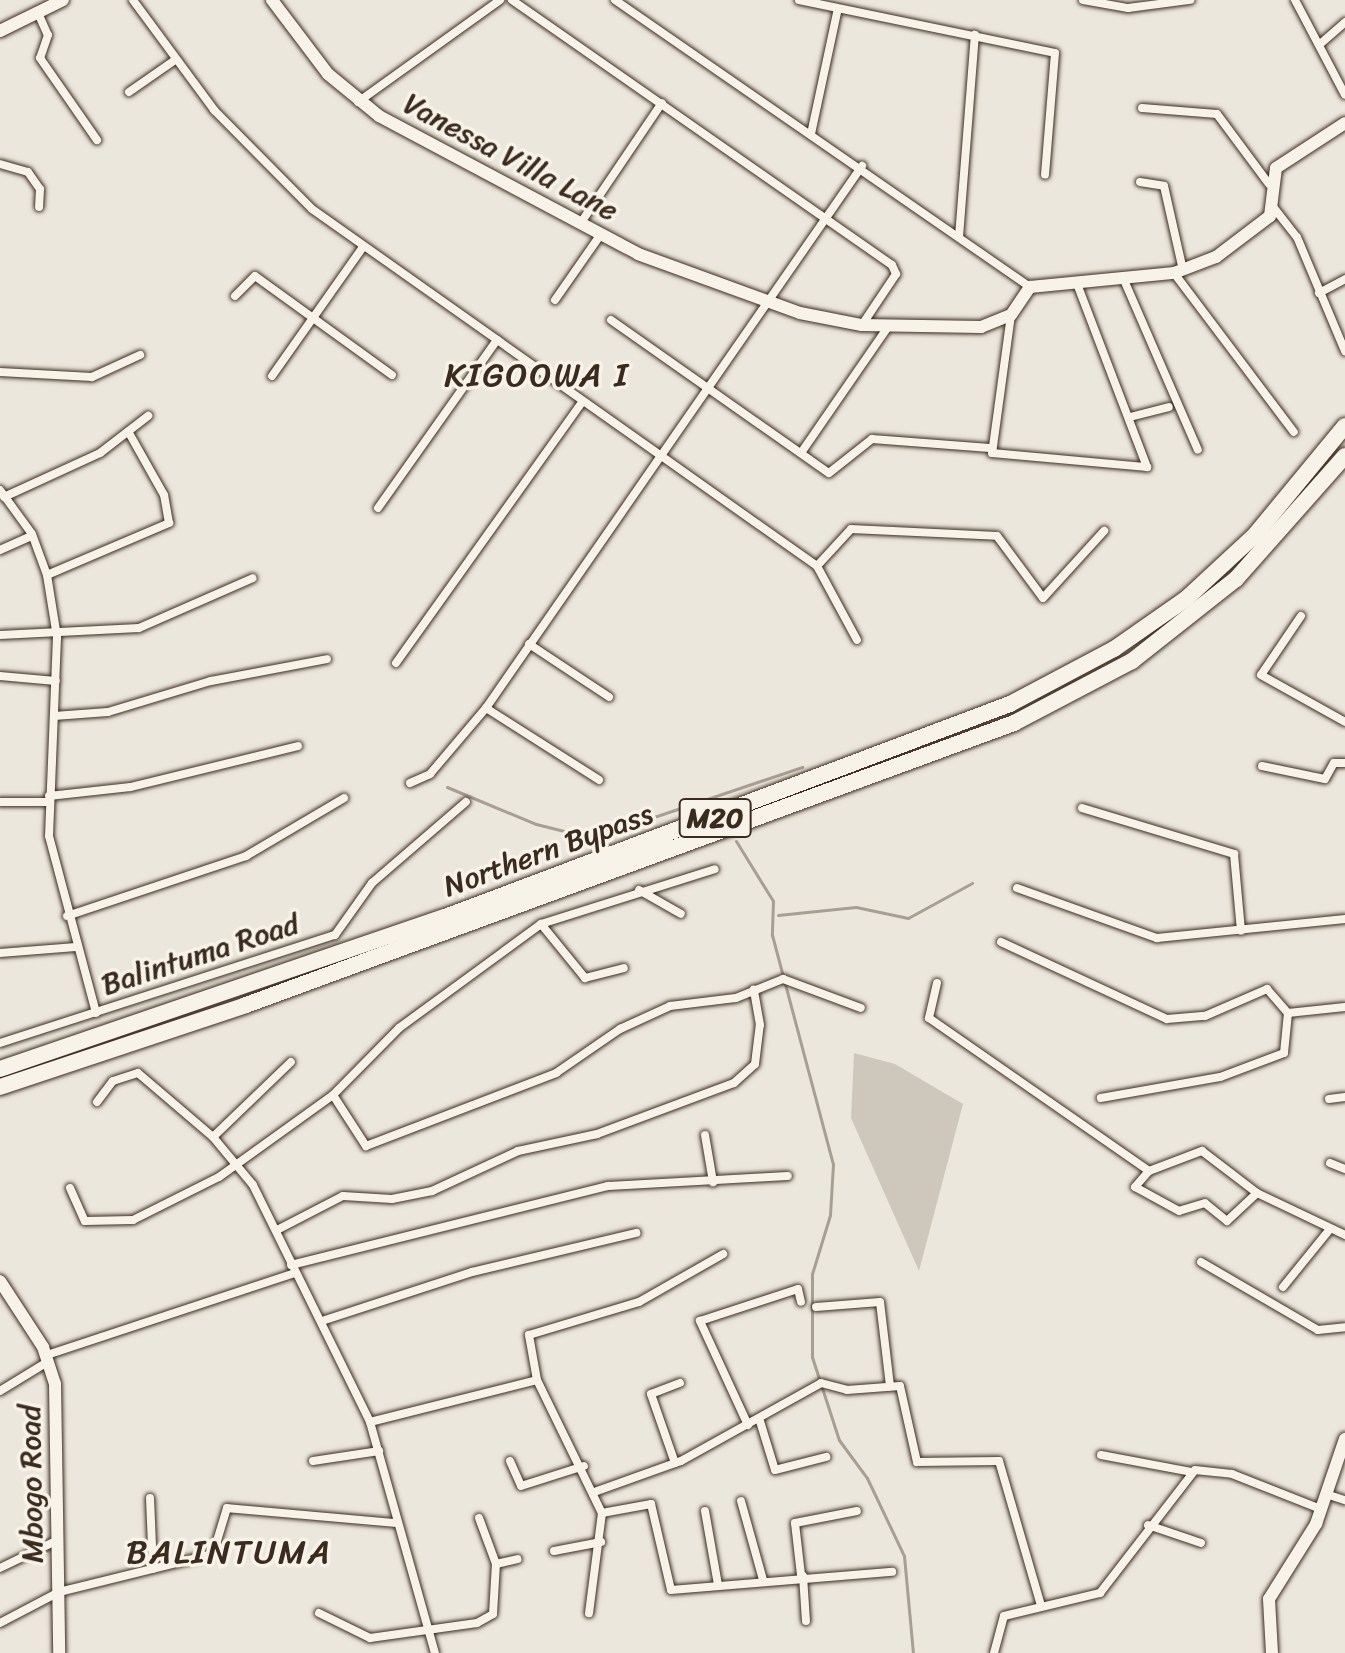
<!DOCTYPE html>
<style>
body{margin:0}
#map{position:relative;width:1345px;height:1653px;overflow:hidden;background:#ece7dc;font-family:Sriracha,sans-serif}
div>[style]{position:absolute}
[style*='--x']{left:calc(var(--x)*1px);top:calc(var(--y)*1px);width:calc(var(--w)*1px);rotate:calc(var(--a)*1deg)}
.green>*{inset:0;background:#cec8bc}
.stream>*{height:3px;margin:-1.5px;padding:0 1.5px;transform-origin:1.5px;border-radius:1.5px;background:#a89f93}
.roads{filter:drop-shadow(0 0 2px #3b2a1e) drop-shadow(0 0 2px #3b2a1e)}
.street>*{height:8px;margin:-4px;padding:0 4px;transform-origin:4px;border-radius:4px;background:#f7f3e8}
.secondary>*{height:12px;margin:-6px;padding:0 6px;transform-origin:6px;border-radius:6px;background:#f7f3e8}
.highway>*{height:16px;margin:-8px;padding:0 8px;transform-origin:8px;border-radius:8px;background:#f7f3e8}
span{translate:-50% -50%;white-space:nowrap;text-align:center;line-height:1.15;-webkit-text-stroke:7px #f7f3e8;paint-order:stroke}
.shield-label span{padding:2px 6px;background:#f7f3e8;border:2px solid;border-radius:6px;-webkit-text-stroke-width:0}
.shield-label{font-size:28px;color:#3b2a1e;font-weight:700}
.street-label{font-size:30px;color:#3b2a1e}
.quarter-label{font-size:34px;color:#3b2a1e;letter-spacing:2px}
</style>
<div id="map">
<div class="green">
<div style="clip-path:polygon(854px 1053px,895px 1064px,963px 1104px,919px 1271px,851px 1118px)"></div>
</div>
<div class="stream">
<div style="--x:447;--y:787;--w:96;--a:22.6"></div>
<div style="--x:536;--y:824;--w:58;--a:14"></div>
<div style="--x:592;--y:838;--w:222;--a:-18.7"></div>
<div style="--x:736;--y:841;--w:70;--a:58.3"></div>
<div style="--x:773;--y:901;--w:34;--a:92"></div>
<div style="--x:772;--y:935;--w:237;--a:75.1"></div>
<div style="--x:833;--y:1164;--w:51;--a:93.4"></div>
<div style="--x:830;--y:1215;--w:62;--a:107"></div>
<div style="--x:812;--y:1274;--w:83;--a:90"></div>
<div style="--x:812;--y:1357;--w:87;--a:72"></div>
<div style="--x:839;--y:1440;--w:47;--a:53.6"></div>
<div style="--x:867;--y:1478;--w:86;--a:64.6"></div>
<div style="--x:904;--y:1556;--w:97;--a:84.7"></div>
<div style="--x:778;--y:915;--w:78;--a:-5.9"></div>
<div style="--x:856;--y:907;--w:53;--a:11.9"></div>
<div style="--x:908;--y:918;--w:73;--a:-28.7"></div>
</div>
<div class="roads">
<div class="street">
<div style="--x:133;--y:0;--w:137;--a:53.6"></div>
<div style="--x:214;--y:110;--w:139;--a:45.3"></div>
<div style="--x:312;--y:209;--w:618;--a:35.26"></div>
<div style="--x:817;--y:566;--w:50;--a:-47.4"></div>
<div style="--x:851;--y:529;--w:146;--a:2.7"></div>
<div style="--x:997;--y:536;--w:77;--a:53.4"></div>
<div style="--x:1043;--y:598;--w:91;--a:-47.7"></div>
<div style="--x:512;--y:0;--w:463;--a:34.9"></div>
<div style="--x:892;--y:265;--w:10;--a:66"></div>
<div style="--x:896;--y:274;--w:61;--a:123.7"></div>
<div style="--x:615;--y:0;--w:505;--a:34.67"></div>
<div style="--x:799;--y:0;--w:261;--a:11.7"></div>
<div style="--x:1055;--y:53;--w:122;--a:94.7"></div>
<div style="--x:1083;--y:0;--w:46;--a:10.1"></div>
<div style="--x:1128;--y:8;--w:63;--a:-7.4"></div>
<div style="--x:1295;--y:0;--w:107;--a:62.2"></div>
<div style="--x:38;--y:13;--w:24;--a:66"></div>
<div style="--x:48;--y:35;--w:24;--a:109"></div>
<div style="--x:40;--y:58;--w:100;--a:55.2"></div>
<div style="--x:1319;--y:45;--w:35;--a:-41"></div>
<div style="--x:129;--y:92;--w:56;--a:-34.8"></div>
<div style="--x:358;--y:102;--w:175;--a:-35.7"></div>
<div style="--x:1142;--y:108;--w:75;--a:4.6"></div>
<div style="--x:1217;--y:114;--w:87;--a:53.4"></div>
<div style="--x:811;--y:134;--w:124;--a:-77.9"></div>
<div style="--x:0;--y:164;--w:29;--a:16"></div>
<div style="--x:28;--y:172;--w:21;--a:55"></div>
<div style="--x:40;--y:189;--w:18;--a:93"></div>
<div style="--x:1140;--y:182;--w:24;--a:9"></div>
<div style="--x:1164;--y:186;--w:86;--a:77.3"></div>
<div style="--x:1274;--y:208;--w:37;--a:52"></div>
<div style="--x:1297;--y:237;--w:124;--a:67.2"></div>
<div style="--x:580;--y:224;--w:146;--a:-55.9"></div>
<div style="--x:959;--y:237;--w:203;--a:-85.5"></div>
<div style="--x:1174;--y:273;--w:199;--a:53"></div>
<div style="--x:1124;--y:280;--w:185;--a:66.5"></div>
<div style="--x:1319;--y:293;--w:30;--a:-28"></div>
<div style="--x:235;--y:296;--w:28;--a:-45"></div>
<div style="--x:255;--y:276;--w:169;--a:35.9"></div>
<div style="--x:555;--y:300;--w:80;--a:-55.1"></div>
<div style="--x:1011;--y:315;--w:139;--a:97.8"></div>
<div style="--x:992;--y:453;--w:156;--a:5.2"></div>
<div style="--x:1147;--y:467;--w:199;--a:-110.9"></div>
<div style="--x:611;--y:320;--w:266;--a:35.1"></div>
<div style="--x:829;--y:473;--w:55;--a:-38.3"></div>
<div style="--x:872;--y:439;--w:118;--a:4.4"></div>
<div style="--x:0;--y:372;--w:92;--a:3.1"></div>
<div style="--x:92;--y:377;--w:53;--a:-24.6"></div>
<div style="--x:272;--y:376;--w:158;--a:-54.8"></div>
<div style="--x:1130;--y:417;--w:40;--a:-14.4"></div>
<div style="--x:801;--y:453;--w:153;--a:-55.4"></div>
<div style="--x:0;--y:490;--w:54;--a:54"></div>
<div style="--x:32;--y:534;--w:44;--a:69.9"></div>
<div style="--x:47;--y:575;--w:63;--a:80.8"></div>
<div style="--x:57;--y:637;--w:199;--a:92.3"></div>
<div style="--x:49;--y:836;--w:183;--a:75.1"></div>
<div style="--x:4;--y:497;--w:106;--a:-24.6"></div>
<div style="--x:100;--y:453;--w:61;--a:-37.6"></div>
<div style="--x:378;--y:508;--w:206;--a:-54.7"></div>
<div style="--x:0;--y:550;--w:35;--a:-24"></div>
<div style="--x:817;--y:566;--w:84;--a:61.6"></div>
<div style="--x:47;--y:575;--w:133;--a:-23.1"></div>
<div style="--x:169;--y:523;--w:28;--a:-100"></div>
<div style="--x:164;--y:495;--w:73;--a:-119.4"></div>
<div style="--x:1301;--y:616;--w:71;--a:124.1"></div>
<div style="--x:1261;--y:675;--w:96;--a:29.2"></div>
<div style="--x:0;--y:635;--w:139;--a:-2.9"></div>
<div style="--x:139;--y:628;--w:124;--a:-23.7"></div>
<div style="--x:529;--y:644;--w:96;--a:33.5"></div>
<div style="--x:396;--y:663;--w:320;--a:-54.5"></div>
<div style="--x:0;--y:676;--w:56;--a:5.1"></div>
<div style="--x:486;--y:708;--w:134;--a:32.5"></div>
<div style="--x:54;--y:716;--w:54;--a:-4.2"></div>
<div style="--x:108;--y:712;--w:108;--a:-16.8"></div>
<div style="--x:211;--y:681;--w:118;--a:-10.7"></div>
<div style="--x:1262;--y:766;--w:64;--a:11.7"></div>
<div style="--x:1325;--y:779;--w:18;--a:-61"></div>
<div style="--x:1334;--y:763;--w:11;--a:0"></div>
<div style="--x:410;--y:783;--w:22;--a:-24"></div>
<div style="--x:430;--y:774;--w:87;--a:-49.7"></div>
<div style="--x:486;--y:708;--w:660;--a:-55.25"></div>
<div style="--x:49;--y:796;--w:82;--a:-6.3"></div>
<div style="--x:131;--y:787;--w:172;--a:-13.8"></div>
<div style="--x:0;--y:802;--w:49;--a:0"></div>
<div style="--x:1082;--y:808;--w:159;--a:16.8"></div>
<div style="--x:1234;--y:854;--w:77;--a:84.8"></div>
<div style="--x:1017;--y:888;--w:149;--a:19.7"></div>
<div style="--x:1157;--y:938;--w:189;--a:-5.8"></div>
<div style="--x:639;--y:890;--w:48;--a:29.7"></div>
<div style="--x:67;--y:916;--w:189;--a:-18.5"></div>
<div style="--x:246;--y:856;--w:114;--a:-30.6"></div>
<div style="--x:541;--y:924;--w:182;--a:-17.5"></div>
<div style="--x:1001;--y:942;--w:183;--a:24.9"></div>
<div style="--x:1167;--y:1019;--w:38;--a:-5"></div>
<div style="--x:1205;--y:1016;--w:68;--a:-23.5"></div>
<div style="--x:1267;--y:989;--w:32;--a:49"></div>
<div style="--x:1288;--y:1013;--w:40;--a:95.7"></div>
<div style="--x:1284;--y:1053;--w:68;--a:159.4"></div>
<div style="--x:1220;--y:1077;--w:121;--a:170"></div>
<div style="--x:0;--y:953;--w:76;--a:-4.5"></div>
<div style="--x:937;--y:983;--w:36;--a:103"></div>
<div style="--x:929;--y:1018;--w:268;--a:34.8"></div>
<div style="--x:1288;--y:1013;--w:57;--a:-6"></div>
<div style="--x:0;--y:1043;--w:352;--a:-17.9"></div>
<div style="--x:335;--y:935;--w:64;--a:-54.6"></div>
<div style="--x:372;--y:883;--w:124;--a:-40.8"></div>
<div style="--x:333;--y:1095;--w:61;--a:57.1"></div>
<div style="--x:366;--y:1146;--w:204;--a:-21"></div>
<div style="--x:556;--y:1073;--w:78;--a:-34.5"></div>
<div style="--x:620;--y:1029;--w:55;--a:-24.7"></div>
<div style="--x:670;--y:1006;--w:66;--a:-6.9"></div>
<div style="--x:736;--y:998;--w:51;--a:-22"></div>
<div style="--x:783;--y:979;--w:83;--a:20.4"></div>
<div style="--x:1329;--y:1099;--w:16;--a:-7"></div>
<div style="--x:97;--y:1102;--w:26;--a:-53"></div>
<div style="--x:113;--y:1081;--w:26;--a:-18"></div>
<div style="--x:138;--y:1073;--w:99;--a:40.5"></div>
<div style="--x:213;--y:1137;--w:62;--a:50.2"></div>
<div style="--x:253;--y:1185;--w:264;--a:63.7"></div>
<div style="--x:370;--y:1422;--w:240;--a:74.3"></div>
<div style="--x:705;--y:1135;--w:48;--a:80.3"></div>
<div style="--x:213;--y:1137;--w:108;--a:-43.9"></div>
<div style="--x:1330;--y:1163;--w:16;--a:22"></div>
<div style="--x:70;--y:1188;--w:36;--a:66"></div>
<div style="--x:85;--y:1221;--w:48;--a:-1.2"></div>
<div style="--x:133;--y:1220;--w:96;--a:-26.6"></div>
<div style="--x:219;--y:1177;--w:140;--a:-35.7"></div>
<div style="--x:333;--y:1095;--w:94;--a:-45.4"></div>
<div style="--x:399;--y:1028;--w:176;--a:-36.2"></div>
<div style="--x:541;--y:924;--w:70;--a:50.8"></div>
<div style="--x:585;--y:978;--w:40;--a:-14.4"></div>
<div style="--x:1257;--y:1193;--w:41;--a:137"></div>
<div style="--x:1227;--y:1221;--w:28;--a:-141"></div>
<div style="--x:1205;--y:1203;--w:27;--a:163"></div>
<div style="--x:1179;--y:1211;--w:50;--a:-151.4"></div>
<div style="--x:1135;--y:1187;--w:21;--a:-49"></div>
<div style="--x:1149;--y:1171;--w:57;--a:-20.7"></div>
<div style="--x:1202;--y:1151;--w:69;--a:37.4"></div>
<div style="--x:1257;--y:1193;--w:98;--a:25.5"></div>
<div style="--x:277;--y:1230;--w:74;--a:-27.3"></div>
<div style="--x:343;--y:1196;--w:49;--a:3.5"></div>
<div style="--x:392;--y:1199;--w:41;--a:-11.3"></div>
<div style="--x:432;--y:1191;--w:95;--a:-24.9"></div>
<div style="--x:518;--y:1151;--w:81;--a:-12.1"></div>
<div style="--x:597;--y:1134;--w:146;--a:-20.4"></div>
<div style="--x:734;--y:1083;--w:28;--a:-42"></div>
<div style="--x:755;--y:1064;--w:39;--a:-83"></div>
<div style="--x:760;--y:1025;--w:36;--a:-100"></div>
<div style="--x:1201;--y:1262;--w:135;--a:30.2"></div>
<div style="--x:1318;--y:1330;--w:27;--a:-6"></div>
<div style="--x:291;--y:1265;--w:327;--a:-14"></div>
<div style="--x:608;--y:1186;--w:180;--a:-3.2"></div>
<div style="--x:1283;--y:1287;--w:75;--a:-51"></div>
<div style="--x:816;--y:1307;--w:64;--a:-4.5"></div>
<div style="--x:880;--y:1302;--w:85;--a:83.2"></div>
<div style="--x:325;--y:1320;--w:155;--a:-18.1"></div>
<div style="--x:472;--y:1272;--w:169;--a:-13.4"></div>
<div style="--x:47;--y:1355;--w:261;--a:-18.3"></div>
<div style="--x:537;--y:1380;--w:46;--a:-100.1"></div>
<div style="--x:529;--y:1335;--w:115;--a:-16.7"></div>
<div style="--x:639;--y:1302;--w:97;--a:-29.7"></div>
<div style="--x:0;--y:1391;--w:57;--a:-31.5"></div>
<div style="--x:759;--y:1418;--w:54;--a:72.9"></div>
<div style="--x:775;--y:1470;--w:53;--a:-14.3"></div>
<div style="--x:370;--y:1422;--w:172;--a:-14.1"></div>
<div style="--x:537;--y:1380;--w:148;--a:64"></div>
<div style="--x:602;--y:1513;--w:101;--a:97.4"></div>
<div style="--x:748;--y:1425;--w:115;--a:-114.8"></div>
<div style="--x:700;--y:1321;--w:103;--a:-18.1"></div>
<div style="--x:798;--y:1289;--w:13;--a:77"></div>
<div style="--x:1101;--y:1455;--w:93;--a:10.6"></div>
<div style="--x:313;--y:1461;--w:67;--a:-8.6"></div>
<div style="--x:510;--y:1461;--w:27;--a:66"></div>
<div style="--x:521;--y:1486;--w:66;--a:-17.6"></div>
<div style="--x:675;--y:1463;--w:73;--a:-109.2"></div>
<div style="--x:651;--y:1394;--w:31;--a:-21"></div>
<div style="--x:597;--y:1491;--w:89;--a:-19.7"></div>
<div style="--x:681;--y:1461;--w:160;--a:-29.1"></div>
<div style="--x:821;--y:1383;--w:27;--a:15"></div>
<div style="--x:847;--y:1390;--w:53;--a:-4.3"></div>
<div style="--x:900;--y:1386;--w:78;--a:77.4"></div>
<div style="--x:917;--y:1462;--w:82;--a:-0.7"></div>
<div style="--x:999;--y:1461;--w:147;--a:73.8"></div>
<div style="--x:1326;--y:1494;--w:20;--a:18"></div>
<div style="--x:150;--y:1498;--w:71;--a:87.6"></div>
<div style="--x:741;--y:1501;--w:82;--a:74.4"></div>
<div style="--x:705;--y:1511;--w:75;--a:80"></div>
<div style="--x:602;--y:1513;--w:50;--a:-10.4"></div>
<div style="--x:651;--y:1504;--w:88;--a:76.9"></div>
<div style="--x:671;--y:1590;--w:222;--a:-4.7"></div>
<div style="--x:479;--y:1518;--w:49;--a:69.7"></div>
<div style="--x:1148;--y:1525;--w:56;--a:18.8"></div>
<div style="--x:554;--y:1551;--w:48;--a:-10.8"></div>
<div style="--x:0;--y:1568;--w:64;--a:-25.8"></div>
<div style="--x:801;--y:1575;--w:52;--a:-96.6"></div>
<div style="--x:795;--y:1523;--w:63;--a:-11"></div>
<div style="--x:803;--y:1576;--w:45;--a:86.2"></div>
<div style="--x:319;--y:1613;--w:57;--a:26.1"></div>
<div style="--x:370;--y:1638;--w:108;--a:-8"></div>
<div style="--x:477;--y:1623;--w:18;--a:-29"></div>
<div style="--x:493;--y:1614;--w:50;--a:-86.6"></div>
<div style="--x:496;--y:1564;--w:22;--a:-13"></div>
<div style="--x:0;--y:1623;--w:67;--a:-27.7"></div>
<div style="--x:59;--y:1592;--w:159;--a:-13.9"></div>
<div style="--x:213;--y:1554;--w:48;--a:-73.1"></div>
<div style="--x:227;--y:1508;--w:169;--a:5.1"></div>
<div style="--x:994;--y:1653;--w:38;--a:-75"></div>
<div style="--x:1004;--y:1616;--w:99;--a:-13.5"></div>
<div style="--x:1100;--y:1593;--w:155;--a:-52.3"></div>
<div style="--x:1195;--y:1470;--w:37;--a:6"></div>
<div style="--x:1232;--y:1474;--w:96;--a:21.5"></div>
</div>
<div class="secondary">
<div style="--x:272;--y:0;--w:93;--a:52.9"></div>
<div style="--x:328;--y:74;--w:66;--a:39.5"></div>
<div style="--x:379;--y:116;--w:293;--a:28"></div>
<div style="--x:638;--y:254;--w:172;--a:20"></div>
<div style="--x:800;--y:313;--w:63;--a:11"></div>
<div style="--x:862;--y:325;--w:119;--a:1"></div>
<div style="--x:981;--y:327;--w:32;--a:-22"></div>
<div style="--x:1011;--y:315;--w:34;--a:-56"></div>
<div style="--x:1030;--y:287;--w:145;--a:-5.6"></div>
<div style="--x:1174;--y:273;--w:45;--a:-20.9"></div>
<div style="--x:1216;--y:257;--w:68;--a:-37.2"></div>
<div style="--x:1270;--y:216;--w:48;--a:-82.9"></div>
<div style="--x:1276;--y:168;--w:82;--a:-33.1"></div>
<div style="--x:0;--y:31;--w:70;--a:-26.2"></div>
<div style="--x:0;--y:1281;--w:79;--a:56.9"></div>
<div style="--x:43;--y:1347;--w:39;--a:72"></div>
<div style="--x:55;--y:1384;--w:269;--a:89.1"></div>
<div style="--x:1272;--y:1653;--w:54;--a:-93.2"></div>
<div style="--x:1269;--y:1599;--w:89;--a:-57.9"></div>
<div style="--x:1316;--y:1524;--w:90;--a:-71.2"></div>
</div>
<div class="highway">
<div style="--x:0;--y:1069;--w:470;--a:-18.9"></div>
<div style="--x:445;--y:917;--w:604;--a:-20.66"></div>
<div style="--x:1010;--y:704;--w:118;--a:-27.9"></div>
<div style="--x:1114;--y:649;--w:89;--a:-34.9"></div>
<div style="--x:1187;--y:598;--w:93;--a:-42.8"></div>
<div style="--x:1255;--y:535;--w:141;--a:-50.5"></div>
<div style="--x:0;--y:1087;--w:259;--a:-18.4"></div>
<div style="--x:246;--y:1005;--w:818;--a:-20.16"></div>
<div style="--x:1014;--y:723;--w:133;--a:-27.7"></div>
<div style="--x:1132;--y:661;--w:132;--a:-38.3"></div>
<div style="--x:1236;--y:579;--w:164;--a:-48.5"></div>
</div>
</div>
<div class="shield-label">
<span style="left:715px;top:818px">M20</span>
</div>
<div class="street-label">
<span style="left:511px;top:157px;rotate:28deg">Vanessa Villa Lane</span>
<span style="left:548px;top:850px;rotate:-20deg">Northern Bypass</span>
<span style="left:200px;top:954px;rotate:-18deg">Balintuma Road</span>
<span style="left:31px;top:1484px;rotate:-91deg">Mbogo Road</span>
</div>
<div class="quarter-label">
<span style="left:537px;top:376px">KIGOOWA I</span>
<span style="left:229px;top:1553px">BALINTUMA</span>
</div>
</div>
